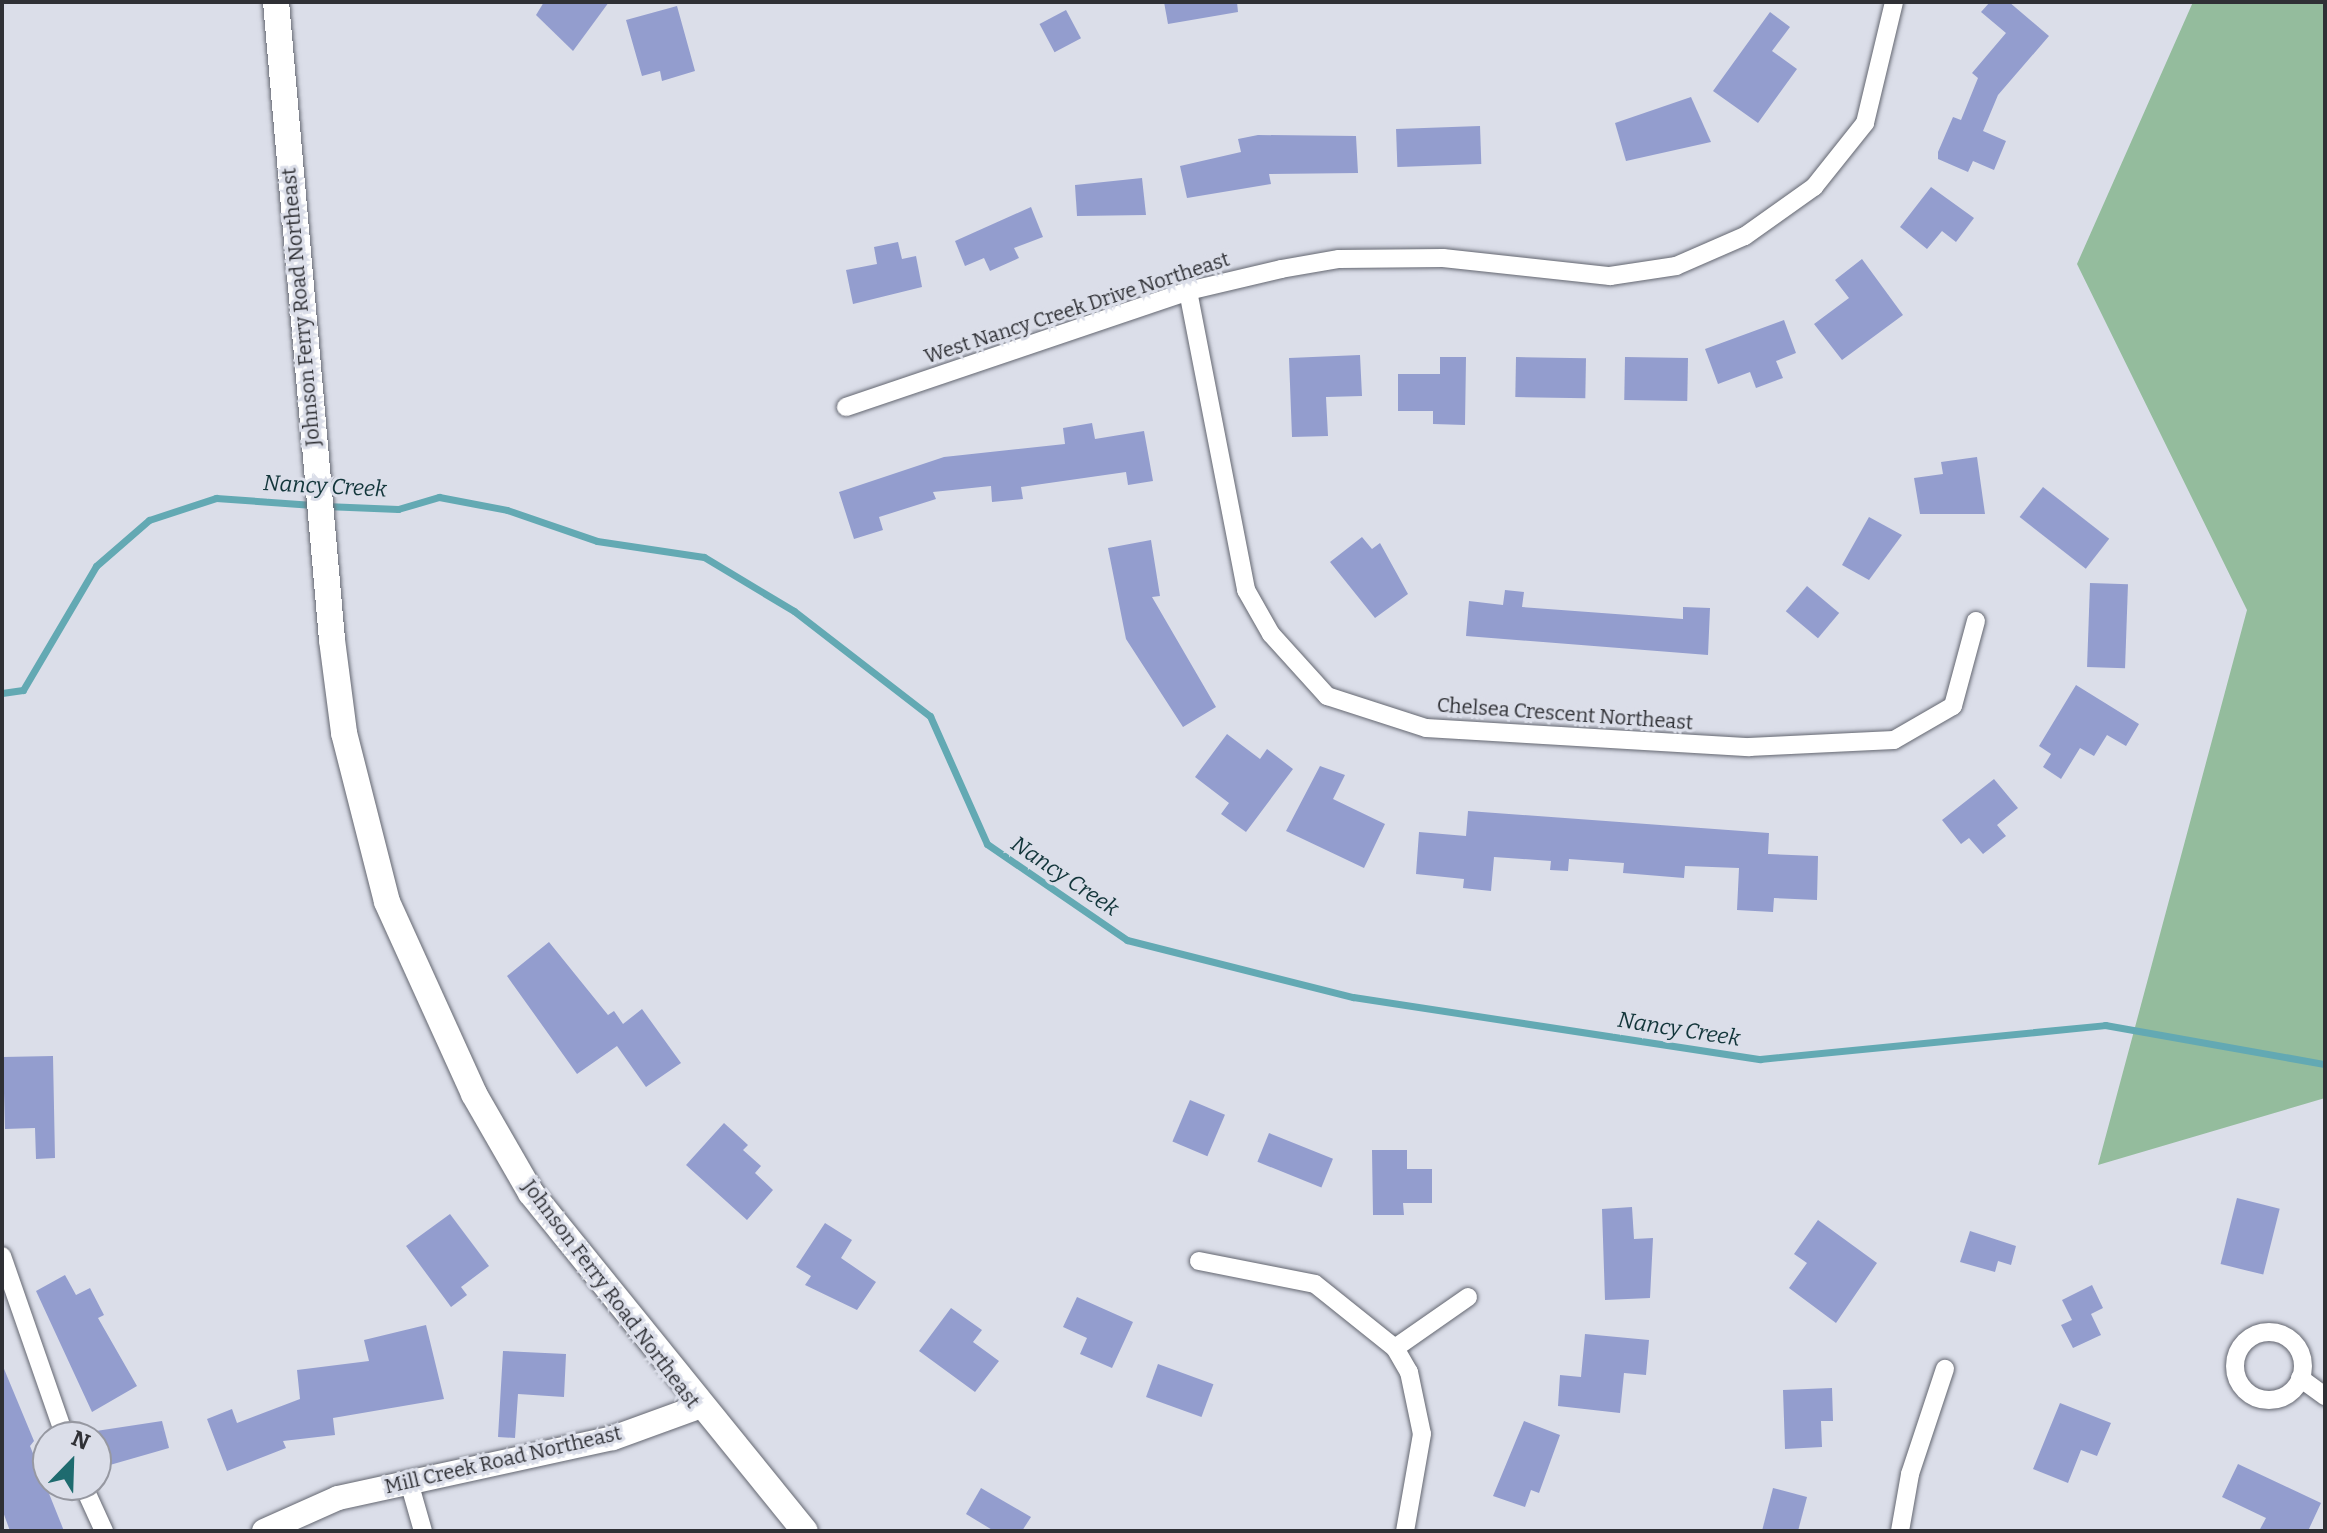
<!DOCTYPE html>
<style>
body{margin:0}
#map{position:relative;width:2327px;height:1533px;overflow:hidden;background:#dbdee9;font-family:Bitter,serif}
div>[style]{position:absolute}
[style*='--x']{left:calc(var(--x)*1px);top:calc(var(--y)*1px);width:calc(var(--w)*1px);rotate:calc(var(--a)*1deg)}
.green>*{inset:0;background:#94bc9d}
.stream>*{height:7px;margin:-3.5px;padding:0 3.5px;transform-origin:3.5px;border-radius:3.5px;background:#63a9b3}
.building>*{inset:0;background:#939dce;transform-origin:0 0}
.roads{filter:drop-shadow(0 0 2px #646771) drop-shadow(0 0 2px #646771)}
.minor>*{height:18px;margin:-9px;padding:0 9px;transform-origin:9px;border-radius:9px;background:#fff}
.minor>.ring{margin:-9px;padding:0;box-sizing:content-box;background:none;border:18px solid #fff;border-radius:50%}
.tertiary>*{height:24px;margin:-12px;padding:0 12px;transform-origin:12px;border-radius:12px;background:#fff}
.secondary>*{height:26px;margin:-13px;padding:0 13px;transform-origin:13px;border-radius:13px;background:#fff}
span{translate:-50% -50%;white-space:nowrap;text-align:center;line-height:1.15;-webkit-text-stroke:6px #dbdee9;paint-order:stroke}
.street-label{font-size:20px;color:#2f3035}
.water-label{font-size:22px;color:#12353a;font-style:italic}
.frame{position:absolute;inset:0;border:4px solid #2f3035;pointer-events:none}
.north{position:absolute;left:32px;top:1421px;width:80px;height:80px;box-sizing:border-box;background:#dbdee9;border:2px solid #9698a1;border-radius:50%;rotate:23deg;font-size:22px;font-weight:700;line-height:32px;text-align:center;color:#2f3035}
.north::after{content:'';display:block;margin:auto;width:28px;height:36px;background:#1e6b6f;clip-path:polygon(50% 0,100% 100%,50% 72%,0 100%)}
</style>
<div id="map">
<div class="green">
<div style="clip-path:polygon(2193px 2px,2325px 2px,2325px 1098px,2098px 1165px,2247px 610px,2077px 264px)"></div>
</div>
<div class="stream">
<div style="--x:325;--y:506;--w:73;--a:2.4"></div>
<div style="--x:398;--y:509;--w:43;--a:-16.3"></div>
<div style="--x:439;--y:497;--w:69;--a:10.8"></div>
<div style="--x:507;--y:510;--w:95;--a:19"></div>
<div style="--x:597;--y:541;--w:108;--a:8.5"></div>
<div style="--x:704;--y:557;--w:105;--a:31"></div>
<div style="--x:794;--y:611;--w:172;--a:37.7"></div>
<div style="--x:930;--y:716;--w:140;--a:66"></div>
<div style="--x:987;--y:844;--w:170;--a:34.4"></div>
<div style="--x:1127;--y:940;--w:233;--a:14.2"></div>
<div style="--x:1353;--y:997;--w:412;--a:8.7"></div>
<div style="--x:1760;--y:1059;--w:347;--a:-5.6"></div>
<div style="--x:2105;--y:1025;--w:223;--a:10.1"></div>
<div style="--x:2;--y:693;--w:21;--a:-8"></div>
<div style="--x:23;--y:690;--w:144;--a:-59.5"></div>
<div style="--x:96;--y:566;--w:70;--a:-41"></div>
<div style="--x:149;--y:520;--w:71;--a:-18.2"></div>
<div style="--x:216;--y:498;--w:97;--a:4.1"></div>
</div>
<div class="building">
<div style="clip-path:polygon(544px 2px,609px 2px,573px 51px,536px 15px)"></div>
<div style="clip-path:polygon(1164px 2px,1237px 2px,1238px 12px,1168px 24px)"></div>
<div style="clip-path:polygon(1990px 2px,2009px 2px,2049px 36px,1998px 95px,1983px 131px,2006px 141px,1994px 170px,1973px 161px,1968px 172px,1938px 159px,1938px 152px,1953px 117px,1961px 120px,1978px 78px,1972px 73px,2006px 33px,1981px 12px)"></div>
<div style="clip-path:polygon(677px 6px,695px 71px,662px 81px,660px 71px,642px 76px,626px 20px)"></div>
<div style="left:1066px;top:10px;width:32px;height:30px;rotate:62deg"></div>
<div style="clip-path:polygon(1770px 12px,1790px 27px,1772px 51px,1797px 69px,1758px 123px,1713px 91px)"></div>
<div style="clip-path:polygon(1691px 97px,1711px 142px,1626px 161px,1615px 123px)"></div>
<div style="left:1480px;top:126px;width:38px;height:84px;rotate:88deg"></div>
<div style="clip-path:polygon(1258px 135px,1356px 136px,1358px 173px,1269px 174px,1271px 184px,1187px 198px,1180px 166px,1241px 152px,1238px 139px)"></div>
<div style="clip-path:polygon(1142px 178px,1146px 215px,1077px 216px,1075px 185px)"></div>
<div style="clip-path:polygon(1931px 187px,1974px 218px,1956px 242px,1942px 231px,1927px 249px,1900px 227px)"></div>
<div style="clip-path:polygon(1031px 207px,1043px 237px,1014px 248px,1019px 258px,990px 271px,984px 258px,965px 266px,955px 241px)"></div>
<div style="clip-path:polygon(898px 242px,902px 259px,916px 256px,922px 287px,853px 304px,846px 270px,877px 264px,874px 247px)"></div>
<div style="clip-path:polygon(1862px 259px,1903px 315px,1842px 360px,1814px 324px,1849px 298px,1835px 280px)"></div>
<div style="clip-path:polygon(1784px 320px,1796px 353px,1776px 361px,1783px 378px,1756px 388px,1750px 372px,1718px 384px,1705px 349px)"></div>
<div style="clip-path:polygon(1360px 355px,1362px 396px,1326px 397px,1328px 436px,1292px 437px,1289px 358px)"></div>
<div style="clip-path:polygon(1440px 357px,1466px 357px,1465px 425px,1433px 424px,1433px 411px,1398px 411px,1398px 374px,1440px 374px)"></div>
<div style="left:1516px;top:357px;width:70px;height:40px;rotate:1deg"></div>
<div style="left:1625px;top:357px;width:63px;height:43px;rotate:1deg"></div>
<div style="clip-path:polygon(1092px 423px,1095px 439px,1144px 431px,1153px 481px,1128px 485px,1126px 472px,1021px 487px,1023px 499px,992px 502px,991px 486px,933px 492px,936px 499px,879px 517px,883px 530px,854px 539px,839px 492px,944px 457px,1065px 444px,1063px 428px)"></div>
<div style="clip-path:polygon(1977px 457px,1985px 514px,1920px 514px,1914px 478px,1943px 474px,1941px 462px)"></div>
<div style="left:2043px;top:487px;width:84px;height:38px;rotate:38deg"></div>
<div style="clip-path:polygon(1869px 517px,1902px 535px,1869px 580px,1842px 565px)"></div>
<div style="clip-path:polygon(1362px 537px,1372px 549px,1380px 543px,1408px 594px,1375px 618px,1330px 562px)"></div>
<div style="clip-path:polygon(1151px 540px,1160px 596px,1152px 597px,1216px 707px,1183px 727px,1126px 639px,1108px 548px)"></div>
<div style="left:2090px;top:583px;width:38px;height:84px;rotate:2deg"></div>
<div style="left:1807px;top:586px;width:42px;height:33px;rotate:40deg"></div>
<div style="clip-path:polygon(1505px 590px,1524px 592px,1522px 607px,1683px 619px,1683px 607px,1710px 608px,1708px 655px,1466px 636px,1469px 601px,1503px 605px)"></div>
<div style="clip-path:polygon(2076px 685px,2139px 724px,2126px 746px,2107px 735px,2094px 756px,2080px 748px,2061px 779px,2043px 767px,2051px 754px,2039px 746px)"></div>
<div style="clip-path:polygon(1227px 734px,1260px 759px,1267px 749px,1293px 769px,1246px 832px,1221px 814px,1229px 803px,1195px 777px)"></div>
<div style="clip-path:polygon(1320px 766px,1345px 775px,1333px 799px,1385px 824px,1364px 868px,1286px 831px)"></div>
<div style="clip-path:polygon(1994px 779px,2018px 808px,1997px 825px,2006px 836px,1983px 854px,1969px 838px,1961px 844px,1942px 820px)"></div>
<div style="clip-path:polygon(1468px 811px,1769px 833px,1768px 854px,1818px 856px,1817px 900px,1774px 898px,1773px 912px,1737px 910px,1739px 868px,1685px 866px,1684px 878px,1623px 873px,1624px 863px,1569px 859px,1568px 871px,1550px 870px,1551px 861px,1494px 857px,1491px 891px,1463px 888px,1464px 879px,1416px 874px,1419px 832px,1466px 836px)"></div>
<div style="clip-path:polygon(549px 942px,608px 1015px,614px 1011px,623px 1024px,642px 1009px,681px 1063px,646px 1087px,617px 1046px,577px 1074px,507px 976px)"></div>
<div style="clip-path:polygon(53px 1056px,55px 1158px,36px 1159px,35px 1128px,5px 1129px,3px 1057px)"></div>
<div style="left:1190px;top:1100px;width:38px;height:45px;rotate:23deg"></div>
<div style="clip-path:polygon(724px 1123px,748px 1145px,743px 1150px,761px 1166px,755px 1173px,773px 1190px,747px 1220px,686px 1165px)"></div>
<div style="left:1269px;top:1133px;width:69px;height:31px;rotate:22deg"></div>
<div style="clip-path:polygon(1372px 1150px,1407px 1150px,1407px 1169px,1432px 1169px,1432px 1203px,1403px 1203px,1404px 1215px,1373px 1215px)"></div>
<div style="left:2237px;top:1198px;width:44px;height:68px;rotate:14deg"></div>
<div style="clip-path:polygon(1632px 1207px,1634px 1239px,1653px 1238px,1650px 1298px,1605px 1300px,1602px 1209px)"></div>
<div style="clip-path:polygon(450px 1214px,489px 1266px,461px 1287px,467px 1295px,451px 1307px,406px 1246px)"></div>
<div style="clip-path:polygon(1818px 1220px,1877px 1263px,1836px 1323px,1789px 1288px,1807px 1263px,1794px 1254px)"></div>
<div style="clip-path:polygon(825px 1223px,852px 1240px,841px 1258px,876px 1282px,857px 1310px,805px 1285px,811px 1276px,796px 1267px)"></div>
<div style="clip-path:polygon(1970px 1231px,2016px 1246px,2011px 1265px,1998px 1261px,1995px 1272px,1960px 1262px)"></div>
<div style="clip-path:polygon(65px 1275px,76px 1295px,90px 1288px,104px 1315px,98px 1318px,137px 1386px,92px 1412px,36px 1291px)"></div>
<div style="clip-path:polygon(2092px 1285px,2103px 1308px,2091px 1314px,2101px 1335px,2073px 1348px,2061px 1325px,2072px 1320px,2062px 1300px)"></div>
<div style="clip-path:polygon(1077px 1297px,1133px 1322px,1112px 1368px,1080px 1354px,1087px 1338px,1063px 1327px)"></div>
<div style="clip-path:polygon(951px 1308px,982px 1330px,973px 1342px,999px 1361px,975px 1392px,919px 1351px)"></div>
<div style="clip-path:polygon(426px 1325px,444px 1399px,333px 1418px,335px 1435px,283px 1441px,286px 1448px,227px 1471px,207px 1419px,232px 1409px,237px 1423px,300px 1399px,297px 1370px,369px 1361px,364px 1340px)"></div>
<div style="clip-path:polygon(1585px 1334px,1649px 1340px,1646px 1375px,1624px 1373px,1620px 1413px,1558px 1406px,1560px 1375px,1581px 1377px)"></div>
<div style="clip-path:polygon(503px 1351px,566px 1354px,564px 1397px,518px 1394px,515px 1438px,498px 1437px)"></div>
<div style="clip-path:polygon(2px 1364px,34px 1441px,30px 1446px,64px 1531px,10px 1531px,2px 1509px)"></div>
<div style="left:1158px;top:1364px;width:59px;height:35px;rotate:20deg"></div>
<div style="clip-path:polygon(1832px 1388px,1833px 1421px,1821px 1421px,1822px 1447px,1785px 1449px,1783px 1390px)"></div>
<div style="clip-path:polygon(2060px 1403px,2111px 1423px,2097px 1456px,2081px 1450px,2068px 1483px,2033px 1469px)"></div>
<div style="clip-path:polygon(162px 1421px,169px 1448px,96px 1469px,96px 1431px)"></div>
<div style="clip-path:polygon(1524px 1421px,1560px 1435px,1539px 1493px,1531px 1490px,1525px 1507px,1493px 1496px)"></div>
<div style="clip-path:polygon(2238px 1464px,2321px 1503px,2308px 1531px,2259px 1531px,2266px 1518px,2222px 1497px)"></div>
<div style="clip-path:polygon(981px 1488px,1031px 1517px,1022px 1531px,994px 1531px,966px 1514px)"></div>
<div style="clip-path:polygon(1773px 1488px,1807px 1497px,1798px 1531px,1762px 1531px)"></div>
</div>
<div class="roads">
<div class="minor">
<div style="--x:1188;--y:291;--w:305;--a:79"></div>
<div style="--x:1246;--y:590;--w:51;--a:60.4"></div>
<div style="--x:1271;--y:634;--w:84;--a:47.9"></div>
<div style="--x:1327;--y:696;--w:104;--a:17.9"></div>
<div style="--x:1426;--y:728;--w:324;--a:3.4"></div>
<div style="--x:1749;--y:747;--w:145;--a:-2.8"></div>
<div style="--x:1894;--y:740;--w:68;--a:-30"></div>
<div style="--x:1953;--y:706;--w:88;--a:-74.9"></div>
<div style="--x:846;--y:407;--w:361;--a:-18.7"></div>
<div style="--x:1188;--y:291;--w:96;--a:-13.3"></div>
<div style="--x:1281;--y:269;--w:59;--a:-9.8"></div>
<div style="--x:1339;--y:259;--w:104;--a:-0.6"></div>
<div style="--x:1443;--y:258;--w:168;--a:6.2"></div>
<div style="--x:1610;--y:276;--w:67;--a:-8.6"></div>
<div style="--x:1676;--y:266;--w:75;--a:-23.5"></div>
<div style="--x:1745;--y:236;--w:85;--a:-35.4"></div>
<div style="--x:1814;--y:187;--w:82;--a:-51.4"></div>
<div style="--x:1865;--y:123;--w:124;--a:-76.5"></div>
<div style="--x:2;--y:1256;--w:192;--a:70.8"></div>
<div style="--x:1199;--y:1261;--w:118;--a:11.2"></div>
<div style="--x:1315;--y:1284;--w:102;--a:38.7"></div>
<div style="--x:1395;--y:1348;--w:28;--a:60"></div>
<div style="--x:1409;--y:1372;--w:63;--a:78.2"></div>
<div style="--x:1422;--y:1434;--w:98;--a:99.9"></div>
<div class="ring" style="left:2235px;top:1332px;width:50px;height:50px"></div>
<div style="--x:1395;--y:1348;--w:89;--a:-34.9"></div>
<div style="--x:2300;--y:1378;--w:31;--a:36"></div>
<div style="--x:409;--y:1482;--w:51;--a:74.1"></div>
<div style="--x:83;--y:1485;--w:51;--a:65.5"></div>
<div style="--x:1900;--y:1531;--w:58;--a:-80"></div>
<div style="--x:1910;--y:1474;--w:111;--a:-71.6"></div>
</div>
<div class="tertiary">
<div style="--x:264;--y:1531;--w:81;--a:-24"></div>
<div style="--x:338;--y:1498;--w:281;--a:-12.3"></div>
<div style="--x:613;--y:1438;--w:90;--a:-20"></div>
</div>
<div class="secondary">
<div style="--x:276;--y:2;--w:640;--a:84.98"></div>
<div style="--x:332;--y:640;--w:94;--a:82.6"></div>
<div style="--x:344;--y:733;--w:174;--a:75.7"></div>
<div style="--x:387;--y:902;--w:211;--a:65.6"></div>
<div style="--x:474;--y:1094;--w:114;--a:60.1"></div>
<div style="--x:531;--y:1193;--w:435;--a:51"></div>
</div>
</div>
<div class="street-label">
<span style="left:301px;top:307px;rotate:-95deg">Johnson Ferry Road Northeast</span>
<span style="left:1077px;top:308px;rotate:-18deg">West Nancy Creek Drive Northeast</span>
<span style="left:1565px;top:714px;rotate:4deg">Chelsea Crescent Northeast</span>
<span style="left:611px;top:1294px;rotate:53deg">Johnson Ferry Road Northeast</span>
<span style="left:503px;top:1460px;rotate:-13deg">Mill Creek Road Northeast</span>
</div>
<div class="water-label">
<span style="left:325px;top:486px;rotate:3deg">Nancy Creek</span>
<span style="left:1065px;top:876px;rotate:34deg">Nancy Creek</span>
<span style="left:1679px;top:1029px;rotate:9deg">Nancy Creek</span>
</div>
<div class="frame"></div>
<div class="north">N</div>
</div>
